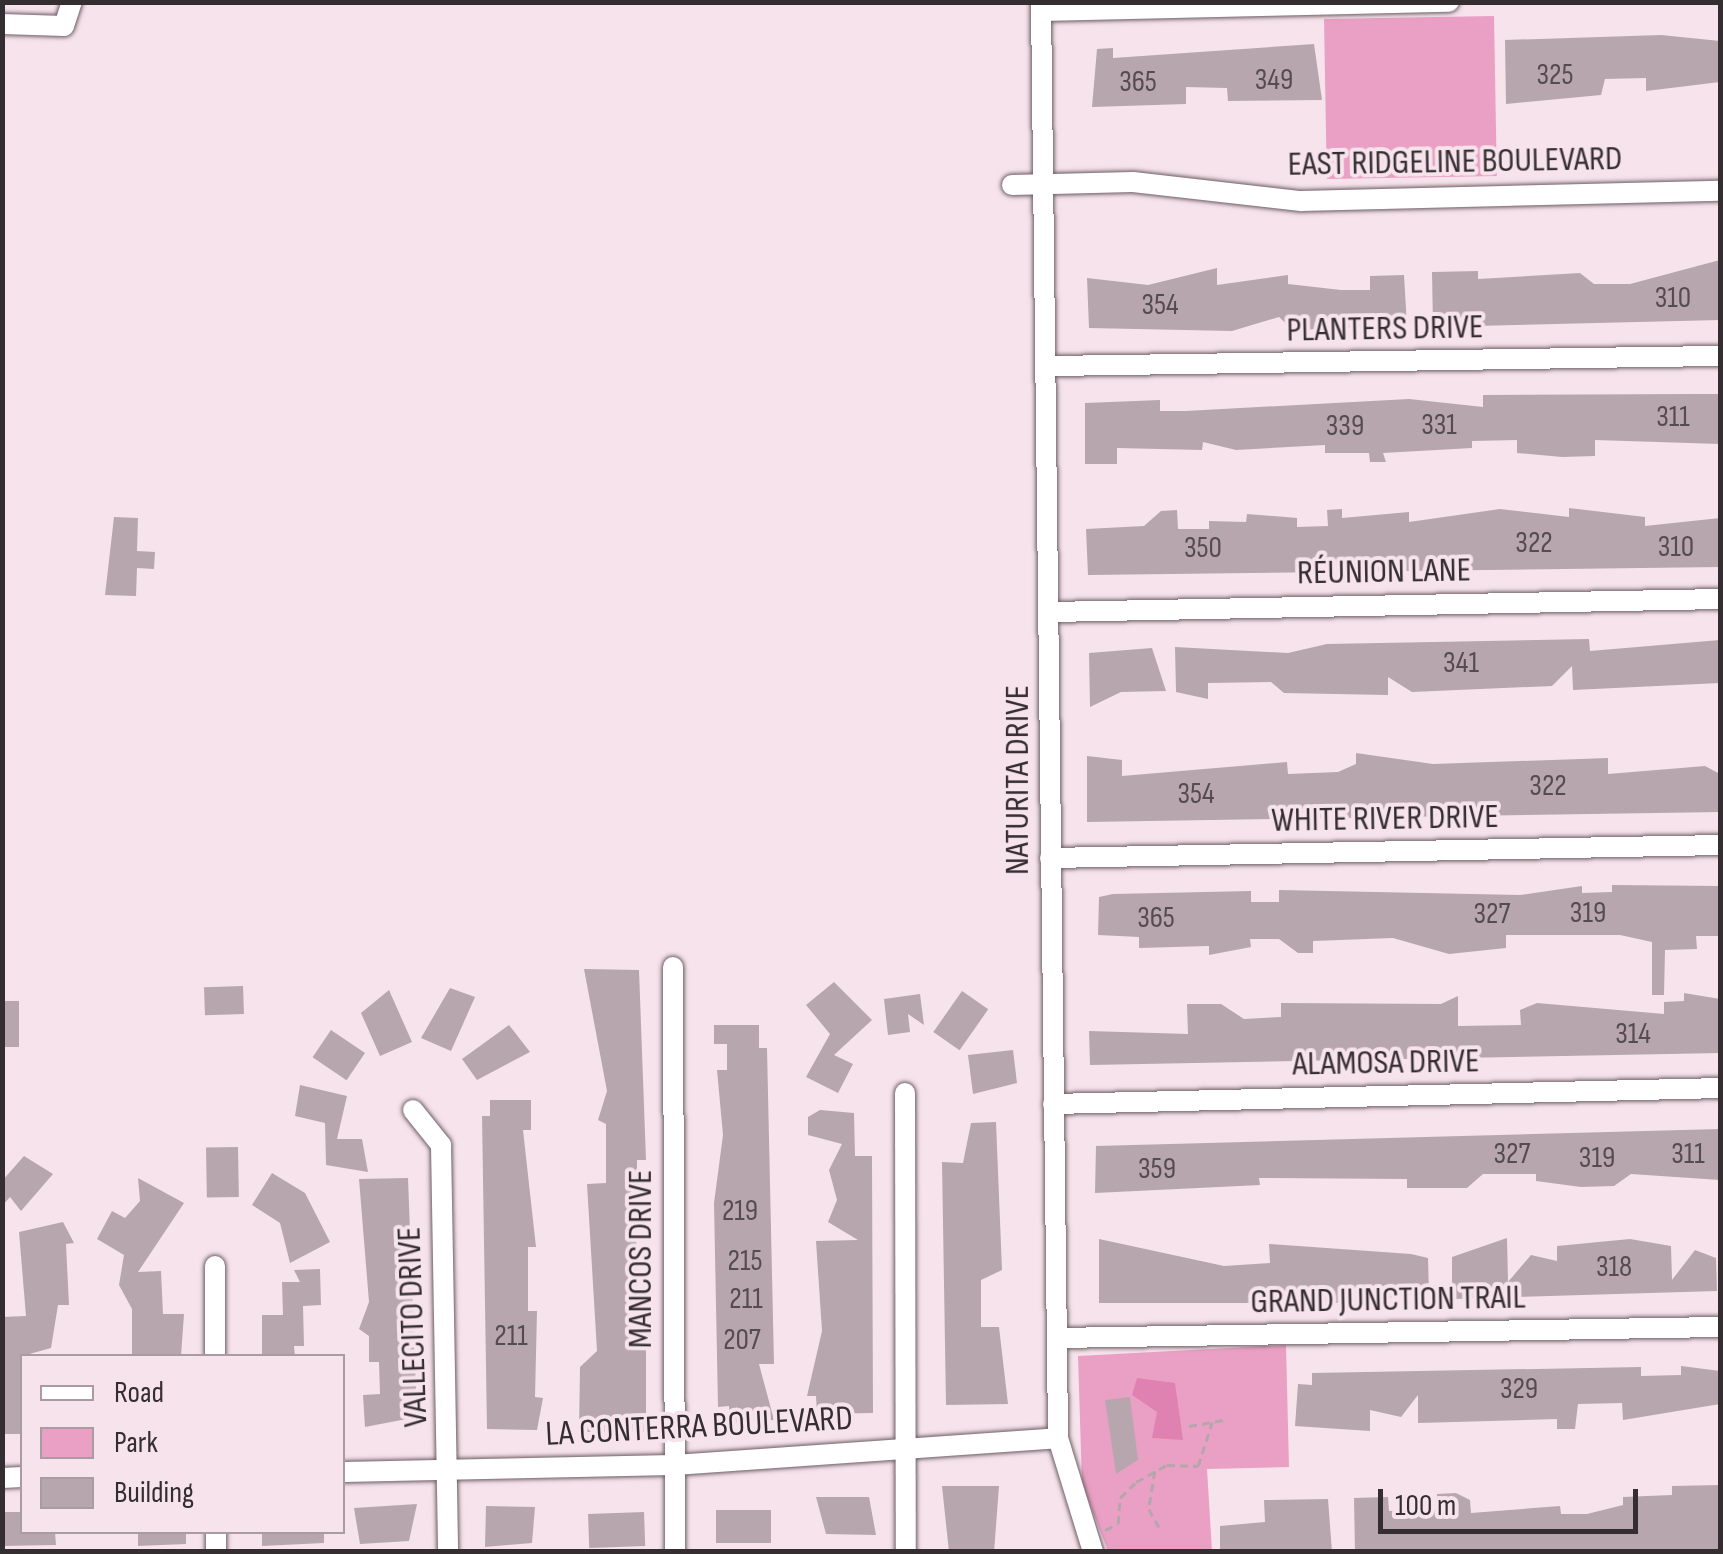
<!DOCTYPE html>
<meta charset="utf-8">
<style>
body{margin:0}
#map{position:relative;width:1723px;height:1554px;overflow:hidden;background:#f6e3eb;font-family:"Sofia Sans Condensed",sans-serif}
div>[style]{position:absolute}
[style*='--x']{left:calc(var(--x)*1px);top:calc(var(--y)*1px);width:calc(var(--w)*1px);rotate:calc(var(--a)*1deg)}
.green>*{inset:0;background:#eaa0c4;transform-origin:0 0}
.water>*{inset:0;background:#df82b2}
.building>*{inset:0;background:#b8a6ae;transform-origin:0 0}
.path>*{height:2.5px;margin-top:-1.25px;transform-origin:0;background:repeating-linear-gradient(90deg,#b5a6ac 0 8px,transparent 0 13px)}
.roads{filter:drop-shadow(0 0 2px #6e5e65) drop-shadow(0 0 2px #6e5e65)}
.minor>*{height:20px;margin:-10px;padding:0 10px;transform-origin:10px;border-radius:10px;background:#fff}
span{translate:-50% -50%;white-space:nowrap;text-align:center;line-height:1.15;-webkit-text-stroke:8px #f6e3eb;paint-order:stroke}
.number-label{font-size:30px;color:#564c50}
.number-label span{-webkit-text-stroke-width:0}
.street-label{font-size:35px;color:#352e31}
.frame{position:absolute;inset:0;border:5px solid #352e31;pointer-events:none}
.legend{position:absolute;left:20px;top:1354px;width:325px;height:180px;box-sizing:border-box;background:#f6e3eb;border:2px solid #a99ba1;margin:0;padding:12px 18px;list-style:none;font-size:30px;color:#352e31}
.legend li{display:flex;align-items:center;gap:20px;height:50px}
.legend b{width:50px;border:2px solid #a99ba1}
.scale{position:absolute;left:1378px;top:1489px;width:260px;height:45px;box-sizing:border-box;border:5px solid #352e31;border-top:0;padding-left:12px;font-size:30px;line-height:35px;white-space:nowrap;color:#352e31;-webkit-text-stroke:8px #f6e3eb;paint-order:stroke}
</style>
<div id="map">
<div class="green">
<div style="left:1494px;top:16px;width:160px;height:170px;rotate:89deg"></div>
<div style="clip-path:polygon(1286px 1345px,1289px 1467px,1207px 1469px,1212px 1551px,1108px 1551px,1082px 1484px,1078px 1356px)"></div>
</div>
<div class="water">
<div style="clip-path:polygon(1137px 1378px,1175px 1383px,1183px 1440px,1152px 1438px,1157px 1412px,1132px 1395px)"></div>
</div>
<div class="building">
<div style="clip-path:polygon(1661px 35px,1720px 41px,1720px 82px,1646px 91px,1646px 78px,1605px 79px,1601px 95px,1506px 104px,1505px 40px)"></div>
<div style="clip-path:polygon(1314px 44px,1322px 100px,1228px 101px,1227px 88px,1186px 87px,1186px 104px,1092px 107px,1097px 49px,1113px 48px,1113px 58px)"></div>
<div style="clip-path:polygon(1720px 260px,1720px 320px,1433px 327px,1432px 272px,1478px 271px,1478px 279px,1580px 273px,1594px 284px,1630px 284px)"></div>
<div style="clip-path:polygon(1217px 268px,1217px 285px,1288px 275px,1288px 284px,1341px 290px,1370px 290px,1370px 276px,1404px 275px,1407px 326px,1293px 330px,1279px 317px,1232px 331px,1089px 328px,1087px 278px,1148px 285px)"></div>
<div style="clip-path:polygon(1697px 394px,1720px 394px,1720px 444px,1595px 440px,1595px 456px,1562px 457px,1517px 453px,1517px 440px,1472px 441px,1472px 448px,1383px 453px,1386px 462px,1370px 462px,1369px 453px,1325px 453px,1325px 445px,1236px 450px,1203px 442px,1202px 450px,1117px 448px,1117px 464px,1085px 464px,1085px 403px,1160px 400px,1160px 411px,1186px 411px,1409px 399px,1483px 407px,1483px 395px)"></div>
<div style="clip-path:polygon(1569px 508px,1645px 517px,1645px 526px,1720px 518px,1720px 567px,1088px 575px,1086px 529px,1144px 526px,1161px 511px,1177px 510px,1178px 529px,1209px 529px,1209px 521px,1246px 522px,1247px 514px,1297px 518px,1297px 527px,1328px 526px,1327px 510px,1342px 509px,1342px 518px,1409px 512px,1409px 522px,1500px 509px,1569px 517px)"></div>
<div style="clip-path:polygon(114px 517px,138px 518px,137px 551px,155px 552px,154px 569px,137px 568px,136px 596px,105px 595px)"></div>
<div style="clip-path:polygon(1589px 639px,1590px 651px,1720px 640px,1720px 683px,1573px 690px,1572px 666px,1552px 686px,1412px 692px,1388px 677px,1388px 695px,1284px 693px,1271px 682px,1208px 683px,1208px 699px,1176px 692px,1175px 647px,1288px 653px,1327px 644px)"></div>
<div style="clip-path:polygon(1152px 648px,1166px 691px,1121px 692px,1090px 707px,1089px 653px)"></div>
<div style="clip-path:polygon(1356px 753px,1433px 764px,1608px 758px,1608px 774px,1705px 766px,1720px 774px,1720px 812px,1087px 822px,1087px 756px,1122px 760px,1122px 776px,1287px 762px,1288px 774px,1338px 772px,1356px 764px)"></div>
<div style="clip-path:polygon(1612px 885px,1720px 886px,1720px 936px,1696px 936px,1697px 949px,1665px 950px,1664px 995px,1652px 995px,1652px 942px,1620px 935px,1506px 935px,1506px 948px,1449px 954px,1393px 938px,1313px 941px,1313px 953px,1298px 953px,1279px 939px,1250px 939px,1251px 947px,1209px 955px,1209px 946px,1139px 948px,1139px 937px,1098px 935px,1099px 897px,1113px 894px,1251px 891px,1251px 902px,1279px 902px,1279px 890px,1520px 895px,1582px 886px,1582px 893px,1612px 892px)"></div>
<div style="clip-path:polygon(584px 969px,639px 970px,646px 1160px,637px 1160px,636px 1280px,637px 1312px,646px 1312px,646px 1432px,579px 1432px,580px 1367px,597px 1351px,587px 1184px,606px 1183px,606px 1124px,598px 1120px,607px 1091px)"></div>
<div style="clip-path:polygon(834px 982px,872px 1020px,834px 1055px,853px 1064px,838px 1093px,806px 1077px,830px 1034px,806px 1005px)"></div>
<div style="left:243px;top:986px;width:28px;height:39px;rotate:88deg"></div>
<div style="clip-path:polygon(450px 988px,475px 997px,451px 1051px,421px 1038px)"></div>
<div style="clip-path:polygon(389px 990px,412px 1042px,380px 1056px,361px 1013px)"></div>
<div style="left:962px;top:991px;width:32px;height:50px;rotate:35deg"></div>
<div style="clip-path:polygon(1684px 993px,1720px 999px,1720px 1053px,1090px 1065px,1089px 1031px,1188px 1034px,1187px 1004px,1221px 1004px,1244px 1019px,1281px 1017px,1281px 1003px,1441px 1004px,1458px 996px,1458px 1026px,1521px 1025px,1520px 1010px,1537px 1003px,1664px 1014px,1664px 1002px,1684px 1001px)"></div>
<div style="clip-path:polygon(920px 994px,924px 1025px,908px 1014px,910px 1032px,888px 1035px,884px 999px)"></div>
<div style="left:2px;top:1001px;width:17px;height:46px"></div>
<div style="clip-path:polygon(509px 1025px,530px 1052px,477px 1080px,462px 1059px)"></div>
<div style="clip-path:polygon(714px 1025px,759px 1025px,759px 1048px,767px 1048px,774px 1364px,759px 1364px,774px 1420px,730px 1423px,729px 1406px,718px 1407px,714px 1203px,723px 1135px,717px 1070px,727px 1070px,727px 1044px,714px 1044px)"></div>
<div style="left:331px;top:1030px;width:41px;height:33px;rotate:34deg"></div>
<div style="clip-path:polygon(1013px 1050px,1017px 1083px,973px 1094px,968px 1055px)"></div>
<div style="clip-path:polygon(300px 1085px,347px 1096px,337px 1139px,362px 1139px,368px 1172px,326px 1165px,325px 1123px,295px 1116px)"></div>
<div style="clip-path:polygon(490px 1100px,531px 1100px,531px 1130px,523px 1130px,536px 1247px,528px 1247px,528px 1311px,537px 1311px,535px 1397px,543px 1398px,537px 1430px,487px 1429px,482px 1116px,490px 1116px)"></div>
<div style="clip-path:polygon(820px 1110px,854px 1113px,855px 1156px,872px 1156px,873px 1413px,817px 1414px,816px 1396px,807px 1396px,822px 1331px,816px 1241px,858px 1240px,828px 1222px,837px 1200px,829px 1170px,842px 1144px,808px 1135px,808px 1117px)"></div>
<div style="clip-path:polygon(996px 1122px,1002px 1270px,981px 1280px,981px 1327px,999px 1327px,1008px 1404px,946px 1405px,942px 1162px,963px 1163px,971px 1123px)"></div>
<div style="clip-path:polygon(1720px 1129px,1720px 1180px,1631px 1174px,1614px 1186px,1581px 1187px,1536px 1181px,1536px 1174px,1483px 1174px,1467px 1188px,1407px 1188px,1407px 1179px,1259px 1178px,1260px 1185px,1095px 1193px,1096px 1146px)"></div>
<div style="left:238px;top:1147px;width:50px;height:32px;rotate:89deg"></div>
<div style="clip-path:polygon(24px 1156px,53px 1174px,21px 1211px,10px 1197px,2px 1206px,2px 1181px)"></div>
<div style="clip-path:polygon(272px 1173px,305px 1193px,330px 1242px,290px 1263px,280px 1223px,252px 1205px)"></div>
<div style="clip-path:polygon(138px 1178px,184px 1203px,138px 1272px,161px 1271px,163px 1314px,184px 1314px,181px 1356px,132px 1356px,132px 1309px,119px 1285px,124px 1255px,97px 1239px,112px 1211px,125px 1218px,140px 1201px)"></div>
<div style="clip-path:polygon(408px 1178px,417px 1417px,365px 1427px,363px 1395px,380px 1394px,379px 1362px,369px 1362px,369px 1336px,359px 1329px,369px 1302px,359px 1179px)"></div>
<div style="clip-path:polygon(63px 1222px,74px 1243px,66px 1244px,69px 1305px,58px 1305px,51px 1348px,22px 1356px,22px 1434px,2px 1434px,2px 1317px,26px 1316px,19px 1232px)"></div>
<div style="clip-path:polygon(1507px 1238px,1508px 1282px,1531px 1255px,1557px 1261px,1557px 1246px,1630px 1239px,1671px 1246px,1672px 1280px,1695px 1250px,1716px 1258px,1717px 1291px,1452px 1299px,1452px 1257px)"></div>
<div style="clip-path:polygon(1099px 1239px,1224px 1266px,1270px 1263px,1269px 1244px,1411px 1254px,1428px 1258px,1429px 1293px,1346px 1303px,1099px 1303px)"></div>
<div style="clip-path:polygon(320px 1269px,321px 1305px,303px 1306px,304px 1346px,294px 1346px,295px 1356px,262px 1356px,262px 1315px,283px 1315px,282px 1282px,300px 1282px,294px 1270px)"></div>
<div style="clip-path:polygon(1681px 1366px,1720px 1371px,1720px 1404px,1623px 1420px,1622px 1403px,1578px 1404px,1575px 1429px,1557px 1429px,1557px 1419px,1418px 1423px,1418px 1395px,1401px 1417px,1370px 1410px,1370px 1431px,1295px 1426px,1298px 1384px,1312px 1385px,1312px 1373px,1641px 1367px,1641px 1376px,1681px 1375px)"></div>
<div style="clip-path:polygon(1130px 1397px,1138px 1460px,1116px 1474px,1105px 1400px)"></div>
<div style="clip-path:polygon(1720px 1485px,1720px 1549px,1355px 1552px,1354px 1498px,1388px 1497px,1389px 1511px,1437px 1510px,1437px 1494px,1456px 1493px,1470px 1500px,1471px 1513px,1560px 1506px,1561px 1514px,1587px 1514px,1623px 1505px,1623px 1497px,1672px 1495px,1672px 1486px)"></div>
<div style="clip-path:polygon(942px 1486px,999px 1486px,994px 1552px,949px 1552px)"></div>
<div style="clip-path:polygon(816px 1497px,869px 1497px,876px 1535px,826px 1534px)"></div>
<div style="clip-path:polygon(1328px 1499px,1332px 1552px,1220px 1552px,1220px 1526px,1265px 1522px,1264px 1500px)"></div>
<div style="clip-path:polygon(417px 1504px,409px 1541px,360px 1544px,354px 1508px)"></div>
<div style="clip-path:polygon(486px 1506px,535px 1507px,532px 1543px,485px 1547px)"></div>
<div style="left:716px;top:1510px;width:55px;height:33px"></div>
<div style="clip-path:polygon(2px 1512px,22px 1512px,22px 1532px,55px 1532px,56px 1545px,2px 1546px)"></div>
<div style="left:644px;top:1512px;width:34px;height:56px;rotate:88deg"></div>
<div style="clip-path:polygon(138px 1532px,186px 1532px,186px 1544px,138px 1546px)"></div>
<div style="clip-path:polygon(262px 1532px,324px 1532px,324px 1543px,262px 1546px)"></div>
</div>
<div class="path">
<div style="--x:1189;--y:1426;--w:39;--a:-10"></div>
<div style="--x:1155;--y:1471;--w:38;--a:99"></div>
<div style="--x:1149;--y:1509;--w:21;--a:61"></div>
<div style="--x:1105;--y:1530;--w:14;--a:-25"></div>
<div style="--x:1118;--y:1524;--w:26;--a:-86"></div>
<div style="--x:1120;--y:1498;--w:23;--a:-45"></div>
<div style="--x:1136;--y:1482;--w:35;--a:-29"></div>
<div style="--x:1167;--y:1465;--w:31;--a:2"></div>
<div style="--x:1198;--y:1466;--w:46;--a:-72.3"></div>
</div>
<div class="roads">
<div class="minor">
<div style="--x:1041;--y:2;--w:1436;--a:89.32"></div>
<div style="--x:1058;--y:1438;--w:119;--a:72.9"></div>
<div style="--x:1041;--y:11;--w:408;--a:-1.3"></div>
<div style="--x:2;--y:24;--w:62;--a:1.8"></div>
<div style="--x:64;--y:26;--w:25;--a:-72"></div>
<div style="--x:1012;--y:185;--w:121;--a:-1.4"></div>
<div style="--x:1133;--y:182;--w:169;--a:6.5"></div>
<div style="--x:1301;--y:201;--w:419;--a:-1.4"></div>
<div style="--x:1051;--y:366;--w:669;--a:-0.86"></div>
<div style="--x:1050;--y:612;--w:670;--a:-1.11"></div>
<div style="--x:1050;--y:858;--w:670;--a:-1.11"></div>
<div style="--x:673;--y:967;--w:585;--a:89.8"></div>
<div style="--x:905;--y:1093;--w:459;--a:89.9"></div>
<div style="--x:1053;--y:1104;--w:667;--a:-1.37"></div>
<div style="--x:413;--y:1110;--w:45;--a:51.3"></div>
<div style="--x:441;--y:1145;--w:407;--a:89"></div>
<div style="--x:215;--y:1266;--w:90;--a:90"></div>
<div style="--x:1057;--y:1338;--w:663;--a:-0.95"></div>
<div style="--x:342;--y:1472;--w:332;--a:-1.2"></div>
<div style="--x:674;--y:1465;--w:385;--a:-4"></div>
<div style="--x:2;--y:1478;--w:20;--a:-3"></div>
<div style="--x:216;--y:1532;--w:20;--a:90"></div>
</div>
</div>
<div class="number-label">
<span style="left:1555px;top:75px">325</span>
<span style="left:1274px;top:80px">349</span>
<span style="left:1138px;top:82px">365</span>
<span style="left:1673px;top:298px">310</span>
<span style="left:1160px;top:305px">354</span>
<span style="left:1673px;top:417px">311</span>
<span style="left:1439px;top:425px">331</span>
<span style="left:1345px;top:426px">339</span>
<span style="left:1534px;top:543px">322</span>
<span style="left:1676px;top:547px">310</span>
<span style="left:1203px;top:548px">350</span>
<span style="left:1461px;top:663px">341</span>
<span style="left:1548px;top:786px">322</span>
<span style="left:1196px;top:794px">354</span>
<span style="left:1588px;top:913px">319</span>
<span style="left:1492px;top:914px">327</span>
<span style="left:1156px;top:918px">365</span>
<span style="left:1633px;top:1034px">314</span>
<span style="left:1512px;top:1154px">327</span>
<span style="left:1688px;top:1154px">311</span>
<span style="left:1597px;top:1158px">319</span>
<span style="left:1157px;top:1169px">359</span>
<span style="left:740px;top:1211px">219</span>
<span style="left:745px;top:1261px">215</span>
<span style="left:1614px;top:1267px">318</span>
<span style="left:746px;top:1299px">211</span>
<span style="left:511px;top:1336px">211</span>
<span style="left:742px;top:1340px">207</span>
<span style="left:1519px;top:1389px">329</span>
</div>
<div class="street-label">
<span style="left:1455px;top:162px;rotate:-1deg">EAST RIDGELINE BOULEVARD</span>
<span style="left:1385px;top:329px;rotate:-1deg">PLANTERS DRIVE</span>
<span style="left:1384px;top:572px;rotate:-1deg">RÉUNION LANE</span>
<span style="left:1018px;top:780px;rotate:-90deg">NATURITA DRIVE</span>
<span style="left:1385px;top:819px;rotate:-1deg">WHITE RIVER DRIVE</span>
<span style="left:1386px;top:1063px;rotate:-1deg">ALAMOSA DRIVE</span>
<span style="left:641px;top:1259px;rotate:-90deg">MANCOS DRIVE</span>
<span style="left:1388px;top:1300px;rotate:-1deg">GRAND JUNCTION TRAIL</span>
<span style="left:413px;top:1327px;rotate:-92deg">VALLECITO DRIVE</span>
<span style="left:699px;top:1427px;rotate:-3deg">LA CONTERRA BOULEVARD</span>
</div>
<div class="frame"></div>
<ul class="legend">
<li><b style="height:12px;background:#fff"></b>Road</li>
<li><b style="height:28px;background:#eaa0c4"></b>Park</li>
<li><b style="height:28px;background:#b8a6ae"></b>Building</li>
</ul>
<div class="scale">100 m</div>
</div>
